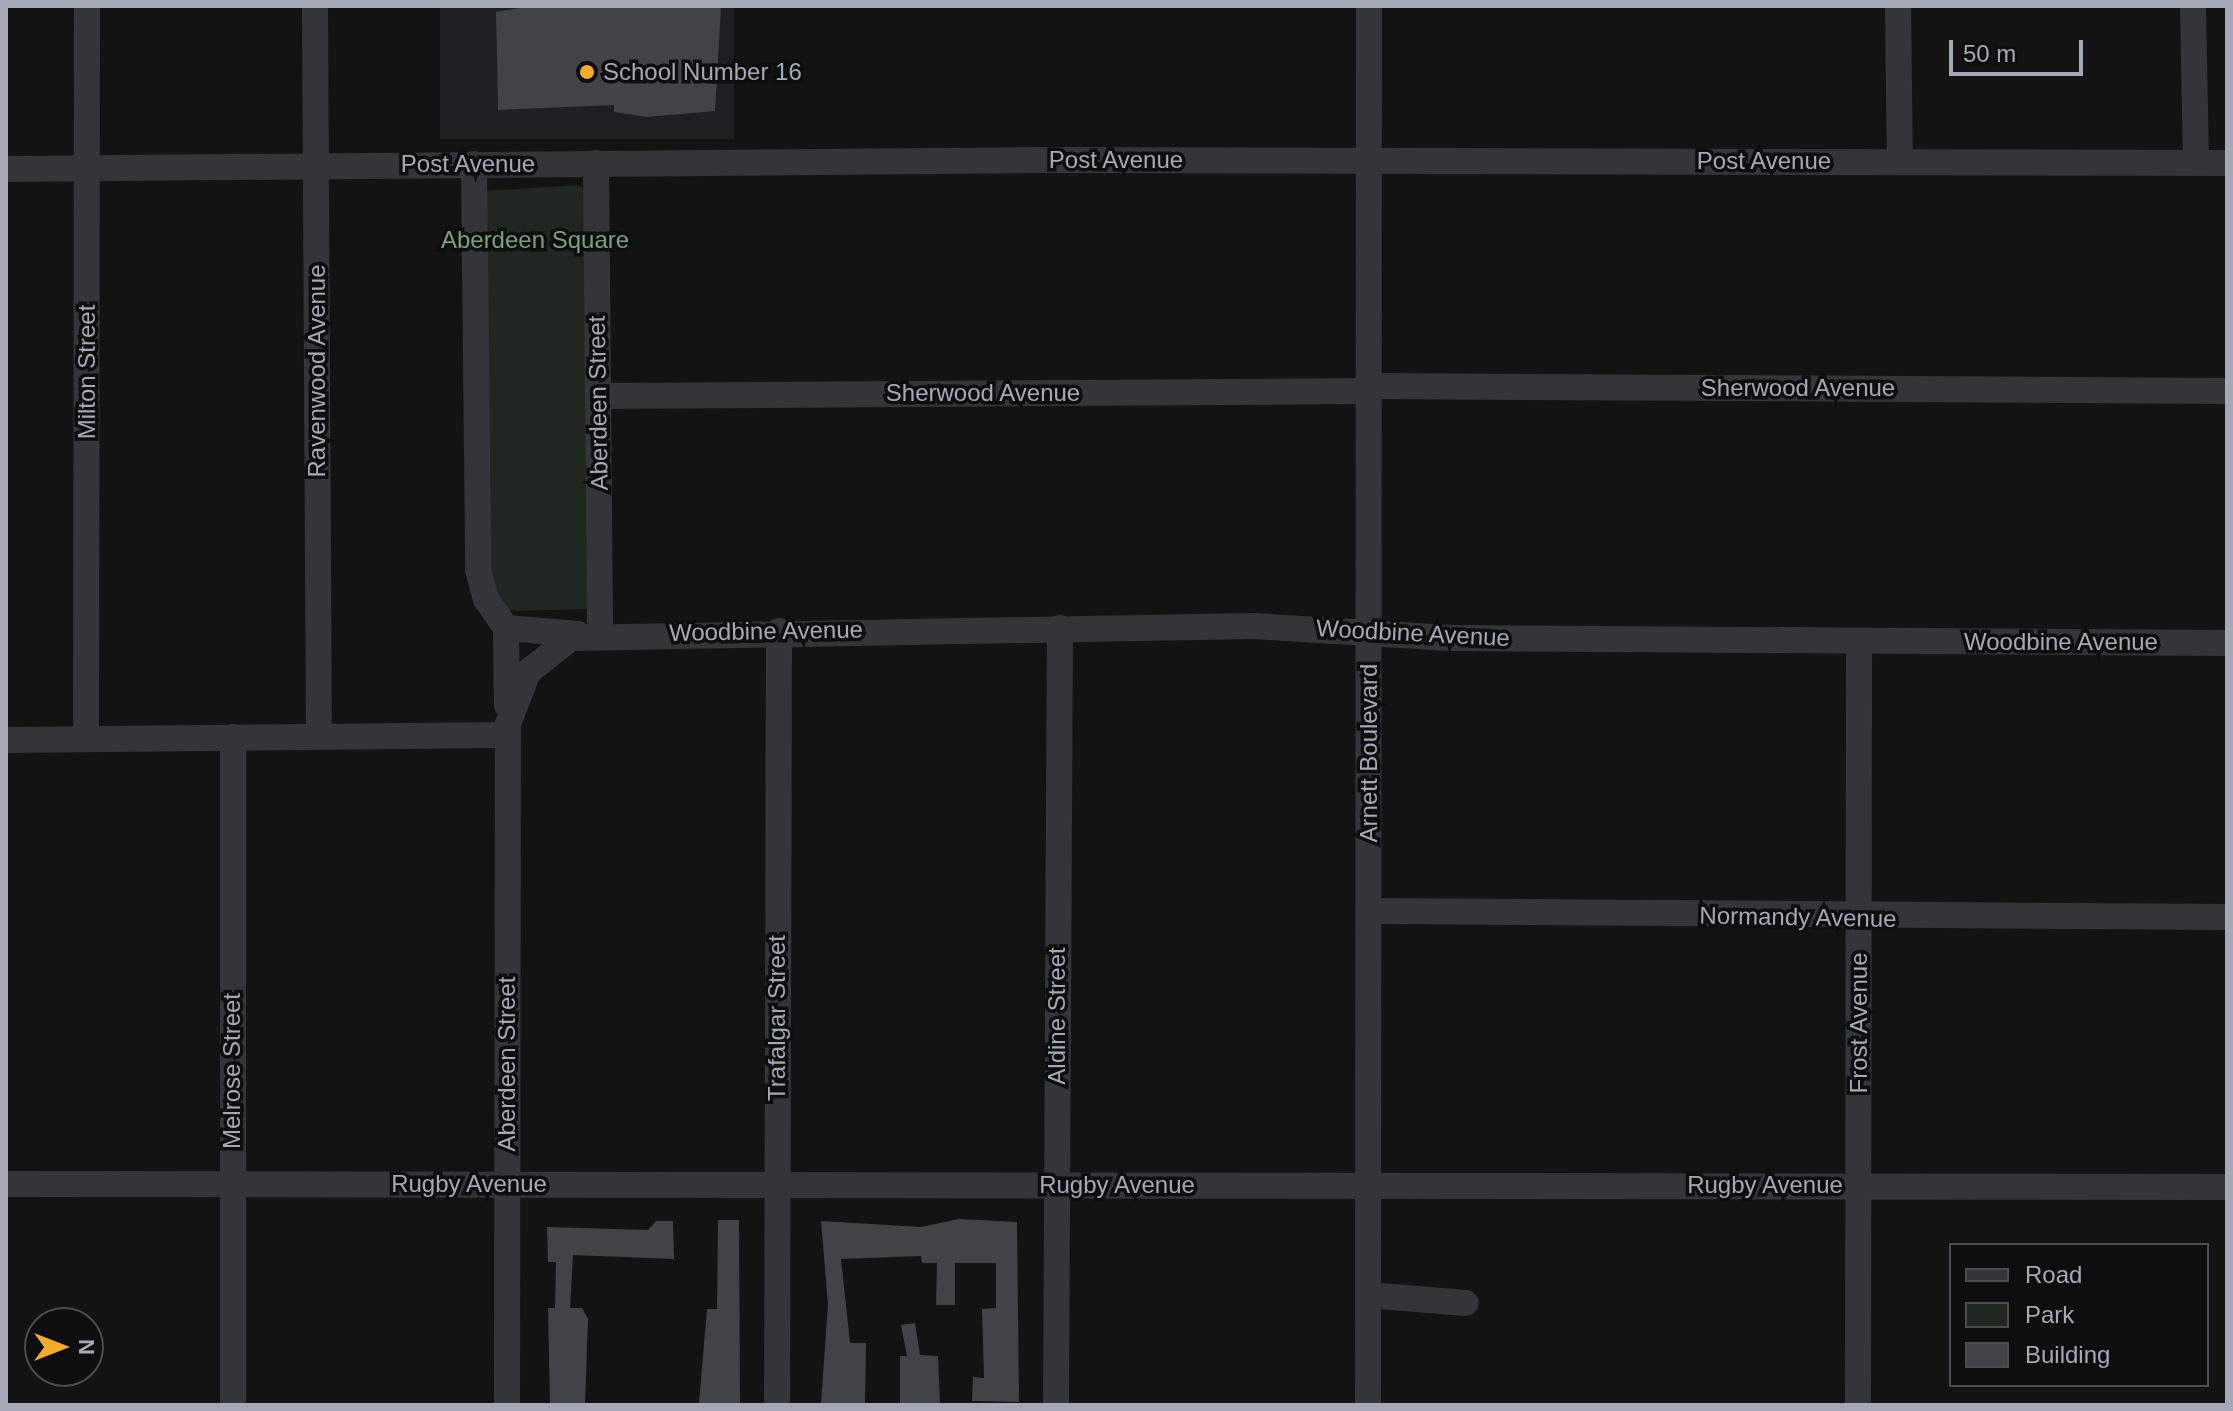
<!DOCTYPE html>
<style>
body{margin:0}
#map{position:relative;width:2233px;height:1411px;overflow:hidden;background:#131314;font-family:Arial,sans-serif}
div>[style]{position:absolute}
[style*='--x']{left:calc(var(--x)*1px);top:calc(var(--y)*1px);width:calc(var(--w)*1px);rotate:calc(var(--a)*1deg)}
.built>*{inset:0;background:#1f1f21;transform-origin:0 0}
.green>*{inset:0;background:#1f2720}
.building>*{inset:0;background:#414347}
.minor>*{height:26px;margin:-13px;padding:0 13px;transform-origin:13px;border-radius:13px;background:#343539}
.dots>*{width:22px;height:22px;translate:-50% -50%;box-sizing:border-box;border:4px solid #0e0e0f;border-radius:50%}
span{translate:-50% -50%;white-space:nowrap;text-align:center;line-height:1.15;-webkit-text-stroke:7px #0e0e0f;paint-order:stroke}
.poi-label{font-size:24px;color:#a4a9b5}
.left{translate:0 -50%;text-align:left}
.street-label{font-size:24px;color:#a4a9b5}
.park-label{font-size:24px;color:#7ba07c}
.frame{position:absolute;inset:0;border:8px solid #a4a9b5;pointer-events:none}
.legend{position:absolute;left:1949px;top:1243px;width:260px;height:144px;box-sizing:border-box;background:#0e0e0f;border:2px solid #4a4c51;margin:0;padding:10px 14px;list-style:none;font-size:24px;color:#a4a9b5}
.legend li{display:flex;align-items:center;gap:16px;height:40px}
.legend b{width:40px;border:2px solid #4a4c51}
.north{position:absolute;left:24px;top:1307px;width:80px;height:80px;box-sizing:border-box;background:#0e0e0f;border:2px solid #4a4c51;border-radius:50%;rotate:90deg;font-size:22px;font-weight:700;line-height:32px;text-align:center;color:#a4a9b5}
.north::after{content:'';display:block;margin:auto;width:28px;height:36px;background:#f2ab2d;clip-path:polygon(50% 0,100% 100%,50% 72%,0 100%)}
.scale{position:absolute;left:1949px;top:40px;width:134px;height:36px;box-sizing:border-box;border:4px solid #a4a9b5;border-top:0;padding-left:10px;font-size:24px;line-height:28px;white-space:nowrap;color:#a4a9b5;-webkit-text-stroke:6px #0e0e0f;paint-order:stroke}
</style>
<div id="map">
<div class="built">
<div style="left:440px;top:6px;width:294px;height:133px"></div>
</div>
<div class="green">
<div style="clip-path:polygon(579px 185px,586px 190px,591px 609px,507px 611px,489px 583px,483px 191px)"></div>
</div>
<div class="building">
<div style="clip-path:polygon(531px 6px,721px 6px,715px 111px,647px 117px,614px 112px,614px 105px,498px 110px,496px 12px)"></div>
<div style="clip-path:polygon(959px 1219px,1017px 1222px,1019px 1402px,972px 1401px,973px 1377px,984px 1378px,982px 1309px,996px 1308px,996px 1263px,955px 1263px,955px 1305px,936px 1305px,937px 1263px,922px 1263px,921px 1256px,841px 1259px,850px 1343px,866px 1343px,865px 1403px,821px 1403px,828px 1304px,821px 1221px,921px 1227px)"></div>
<div style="clip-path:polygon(718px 1220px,739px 1220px,740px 1403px,699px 1403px,707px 1309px,717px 1309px)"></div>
<div style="clip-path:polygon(656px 1221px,673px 1221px,674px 1259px,573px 1255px,570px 1308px,582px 1308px,588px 1319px,585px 1404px,550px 1404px,548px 1308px,555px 1308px,556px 1262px,548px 1262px,547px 1227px,648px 1230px)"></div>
<div style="clip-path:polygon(915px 1323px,920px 1355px,938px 1356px,940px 1405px,900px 1405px,900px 1356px,907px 1356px,901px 1325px)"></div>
</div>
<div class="minor">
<div style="--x:315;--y:6;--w:730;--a:89.69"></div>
<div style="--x:1898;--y:6;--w:155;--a:89.3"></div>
<div style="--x:2193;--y:6;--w:156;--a:88.9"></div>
<div style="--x:596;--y:163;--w:470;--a:89.5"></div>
<div style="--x:474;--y:164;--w:406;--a:89.4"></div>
<div style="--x:478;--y:570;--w:30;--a:75"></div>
<div style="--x:486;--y:599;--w:35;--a:55"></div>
<div style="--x:506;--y:628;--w:77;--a:89.3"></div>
<div style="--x:6;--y:169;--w:1050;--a:-0.49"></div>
<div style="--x:1056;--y:160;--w:1171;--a:0.15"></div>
<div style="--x:1369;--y:386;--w:858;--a:0.33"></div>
<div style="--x:598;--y:396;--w:771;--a:-0.37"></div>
<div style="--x:506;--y:628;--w:72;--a:4.8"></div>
<div style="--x:233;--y:737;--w:668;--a:90"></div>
<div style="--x:86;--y:739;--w:733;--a:-89.92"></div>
<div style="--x:6;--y:740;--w:501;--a:-0.57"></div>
<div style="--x:1369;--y:911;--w:858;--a:0.4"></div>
<div style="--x:6;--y:1184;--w:2221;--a:0.08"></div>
<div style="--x:1368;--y:1295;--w:98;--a:4.7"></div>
<div style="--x:507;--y:1405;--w:681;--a:-89.92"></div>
<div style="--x:508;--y:724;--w:56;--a:-69"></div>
<div style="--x:528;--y:672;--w:55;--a:-38.3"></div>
<div style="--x:571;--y:638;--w:683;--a:-1.01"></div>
<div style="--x:1254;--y:626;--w:196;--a:3.5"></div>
<div style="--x:1450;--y:638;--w:777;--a:0.37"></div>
<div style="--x:777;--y:1405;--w:774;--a:-89.85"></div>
<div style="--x:1056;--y:1405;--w:777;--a:-89.71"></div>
<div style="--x:1368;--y:1405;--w:1399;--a:-89.96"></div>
<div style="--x:1858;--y:1405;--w:763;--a:-89.92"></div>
</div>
<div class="dots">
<div style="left:587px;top:72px;background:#f2ab2d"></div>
</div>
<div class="poi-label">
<span class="left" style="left:603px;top:72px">School Number 16</span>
</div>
<div class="street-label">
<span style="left:1116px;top:160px">Post Avenue</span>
<span style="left:1764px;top:161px">Post Avenue</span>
<span style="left:468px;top:164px">Post Avenue</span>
<span style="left:317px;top:371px;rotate:-90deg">Ravenwood Avenue</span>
<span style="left:87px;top:372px;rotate:-90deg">Milton Street</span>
<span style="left:1798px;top:388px">Sherwood Avenue</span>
<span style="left:983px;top:393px">Sherwood Avenue</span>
<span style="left:598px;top:403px;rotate:-91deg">Aberdeen Street</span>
<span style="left:766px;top:631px;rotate:-1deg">Woodbine Avenue</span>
<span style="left:1413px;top:633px;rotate:3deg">Woodbine Avenue</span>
<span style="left:2061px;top:642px">Woodbine Avenue</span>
<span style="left:1369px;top:753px;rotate:-90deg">Arnett Boulevard</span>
<span style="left:1798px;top:917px;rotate:1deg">Normandy Avenue</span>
<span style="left:1057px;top:1016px;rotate:-90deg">Aldine Street</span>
<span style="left:777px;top:1018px;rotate:-90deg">Trafalgar Street</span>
<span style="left:1859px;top:1023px;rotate:-90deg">Frost Avenue</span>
<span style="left:507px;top:1064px;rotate:-90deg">Aberdeen Street</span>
<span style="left:232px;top:1071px;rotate:-90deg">Melrose Street</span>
<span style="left:469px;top:1184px">Rugby Avenue</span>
<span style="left:1117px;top:1185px">Rugby Avenue</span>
<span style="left:1765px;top:1185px">Rugby Avenue</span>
</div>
<div class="park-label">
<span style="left:535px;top:240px">Aberdeen Square</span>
</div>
<div class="frame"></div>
<ul class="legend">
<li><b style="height:10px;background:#343539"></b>Road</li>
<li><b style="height:22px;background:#1f2720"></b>Park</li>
<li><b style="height:22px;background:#414347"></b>Building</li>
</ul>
<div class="north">N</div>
<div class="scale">50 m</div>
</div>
